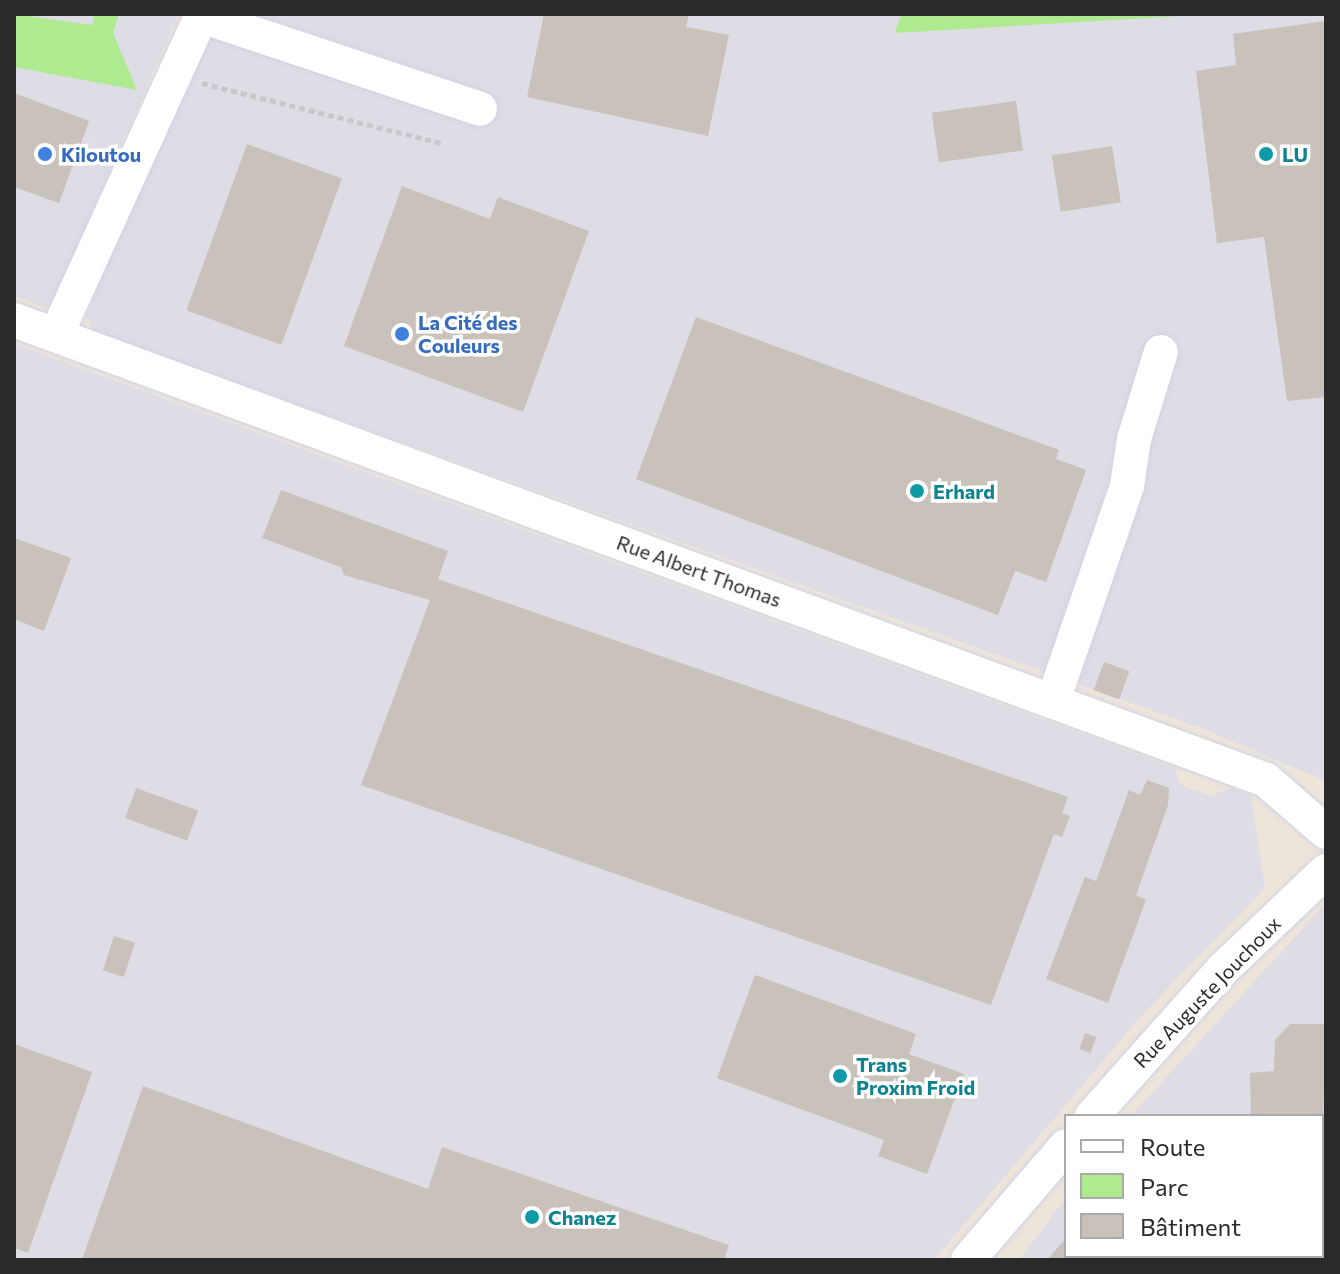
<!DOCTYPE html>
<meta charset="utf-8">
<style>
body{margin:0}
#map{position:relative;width:1340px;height:1274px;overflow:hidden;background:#eee5da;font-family:Commissioner,sans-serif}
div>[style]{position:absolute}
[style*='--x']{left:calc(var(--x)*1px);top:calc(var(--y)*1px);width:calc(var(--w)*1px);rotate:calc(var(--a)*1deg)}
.industrial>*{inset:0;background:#dedce5}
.green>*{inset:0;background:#aeea90}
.building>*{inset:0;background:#c9c2ba;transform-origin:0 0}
.path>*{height:5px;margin-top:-2.5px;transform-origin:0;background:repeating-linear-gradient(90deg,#c8c8c8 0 6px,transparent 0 10px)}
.roads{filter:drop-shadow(0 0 2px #cfd3e5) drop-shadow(0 0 2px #cfd3e5)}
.minor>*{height:34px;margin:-17px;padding:0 17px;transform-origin:17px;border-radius:17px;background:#fff}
.dots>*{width:22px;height:22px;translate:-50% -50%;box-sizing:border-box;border:4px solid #fff;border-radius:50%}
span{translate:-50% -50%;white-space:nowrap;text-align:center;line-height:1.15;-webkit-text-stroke:7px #fff;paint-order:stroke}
.shop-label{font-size:20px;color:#366cbe;font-weight:700}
.left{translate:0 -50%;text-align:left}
.culture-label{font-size:20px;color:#0d838f;font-weight:700}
.street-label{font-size:20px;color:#2a2a2a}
.frame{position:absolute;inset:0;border:16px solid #2a2a2a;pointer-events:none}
.legend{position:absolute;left:1064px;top:1114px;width:260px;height:144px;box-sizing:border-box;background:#fff;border:2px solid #aaa;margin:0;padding:10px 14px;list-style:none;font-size:24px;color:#2a2a2a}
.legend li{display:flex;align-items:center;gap:16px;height:40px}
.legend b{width:40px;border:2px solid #aaa}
</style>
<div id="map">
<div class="industrial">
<div style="clip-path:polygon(14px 14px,178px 14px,57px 293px,59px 312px,14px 296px)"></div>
<div style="clip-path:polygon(213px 14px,1326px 14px,1326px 781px,1201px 728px,95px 332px,86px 315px)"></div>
<div style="clip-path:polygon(14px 344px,1174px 768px,1181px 785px,1211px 796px,1231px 788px,1251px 796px,1265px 888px,1144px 1013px,934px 1260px,14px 1260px)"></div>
<div style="clip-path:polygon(1326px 903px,1326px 1260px,1019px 1260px,1066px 1198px,1066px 1256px,1322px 1256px,1322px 1116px,1131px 1116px)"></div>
</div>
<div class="green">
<div style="clip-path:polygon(14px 14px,92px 25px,95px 14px,119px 14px,113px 33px,137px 90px,14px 67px)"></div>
<div style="clip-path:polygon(901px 14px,1214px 14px,895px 33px)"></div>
</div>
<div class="building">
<div style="clip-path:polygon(544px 14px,689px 14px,686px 27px,729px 35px,708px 136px,527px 97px)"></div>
<div style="clip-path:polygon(1326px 21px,1326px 397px,1287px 401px,1264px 237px,1217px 243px,1196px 71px,1236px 65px,1233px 34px)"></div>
<div style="clip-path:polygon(14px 93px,89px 121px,59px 203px,14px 187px)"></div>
<div style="left:1016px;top:101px;width:50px;height:85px;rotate:82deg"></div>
<div style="left:247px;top:144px;width:101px;height:177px;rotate:20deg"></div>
<div style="left:1112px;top:146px;width:57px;height:61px;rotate:81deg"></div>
<div style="clip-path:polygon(402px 186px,490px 219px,498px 197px,589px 231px,523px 412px,344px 346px)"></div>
<div style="clip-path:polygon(696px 317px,1059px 450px,1056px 459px,1086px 470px,1046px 582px,1015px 571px,998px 615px,636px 479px)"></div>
<div style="clip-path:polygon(281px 490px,448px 551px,438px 579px,1068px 797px,1062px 813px,1070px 816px,1062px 837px,1054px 834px,991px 1005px,361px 785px,430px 600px,344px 575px,341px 567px,262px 538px)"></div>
<div style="clip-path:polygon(14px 538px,71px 558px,44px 631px,14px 619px)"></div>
<div style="left:1104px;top:662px;width:27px;height:30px;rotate:20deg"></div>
<div style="clip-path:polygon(1147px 780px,1169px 788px,1168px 805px,1136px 895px,1146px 900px,1108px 1003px,1046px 979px,1085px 877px,1096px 881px,1129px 790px,1140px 795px)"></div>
<div style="left:136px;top:788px;width:66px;height:32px;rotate:20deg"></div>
<div style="left:114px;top:936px;width:22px;height:36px;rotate:18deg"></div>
<div style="clip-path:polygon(755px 975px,916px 1034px,909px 1054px,964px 1074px,927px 1174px,878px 1156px,884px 1140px,717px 1078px)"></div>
<div style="clip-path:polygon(1290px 1024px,1326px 1024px,1322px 1156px,1322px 1116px,1251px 1116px,1250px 1073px,1274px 1071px,1275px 1040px)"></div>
<div style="left:1085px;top:1033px;width:12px;height:17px;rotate:20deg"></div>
<div style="clip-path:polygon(14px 1044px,92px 1072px,28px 1253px,14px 1248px)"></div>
<div style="clip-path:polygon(143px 1086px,428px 1189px,442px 1147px,729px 1245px,724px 1260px,82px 1260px)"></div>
<div style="clip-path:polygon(1066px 1238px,1066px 1256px,1124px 1256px,1047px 1260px)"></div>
<div style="left:1153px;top:1256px;width:79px;height:6px"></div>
</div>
<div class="path">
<div style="--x:202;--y:83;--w:246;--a:14.1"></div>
</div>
<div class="roads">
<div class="minor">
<div style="--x:201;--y:16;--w:294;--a:18.4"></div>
<div style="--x:14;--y:320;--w:1334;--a:20.17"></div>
<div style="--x:1266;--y:780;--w:79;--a:40.9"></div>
<div style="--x:56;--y:335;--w:353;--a:-65.5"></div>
<div style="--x:1053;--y:701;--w:227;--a:-71"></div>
<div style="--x:1127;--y:486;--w:48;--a:-81.5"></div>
<div style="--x:1134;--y:439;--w:91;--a:-72.8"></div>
<div style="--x:1092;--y:1116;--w:197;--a:-48.3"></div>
<div style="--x:1223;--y:969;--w:142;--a:-43.6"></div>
<div style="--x:968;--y:1260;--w:150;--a:-49.3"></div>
</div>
</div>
<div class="dots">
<div style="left:45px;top:154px;background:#3f7fe0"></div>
<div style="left:1266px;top:154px;background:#0f9aa8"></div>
<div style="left:402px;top:334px;background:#3f7fe0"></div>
<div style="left:917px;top:491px;background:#0f9aa8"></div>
<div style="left:840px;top:1076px;background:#0f9aa8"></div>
<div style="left:532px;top:1217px;background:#0f9aa8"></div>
</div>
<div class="shop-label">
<span class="left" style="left:61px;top:154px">Kiloutou</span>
<span class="left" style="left:418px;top:334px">La Cité des<br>Couleurs</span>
</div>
<div class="culture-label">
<span class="left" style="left:1282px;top:154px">LU</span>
<span class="left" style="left:933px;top:491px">Erhard</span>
<span class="left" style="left:856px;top:1076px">Trans<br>Proxim Froid</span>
<span class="left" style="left:548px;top:1217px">Chanez</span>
</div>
<div class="street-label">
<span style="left:699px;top:571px;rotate:20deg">Rue Albert Thomas</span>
<span style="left:1207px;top:992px;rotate:-46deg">Rue Auguste Jouchoux</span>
</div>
<div class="frame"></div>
<ul class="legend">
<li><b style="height:10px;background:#fff"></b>Route</li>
<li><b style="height:22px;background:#aeea90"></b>Parc</li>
<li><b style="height:22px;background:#c9c2ba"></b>Bâtiment</li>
</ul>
</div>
